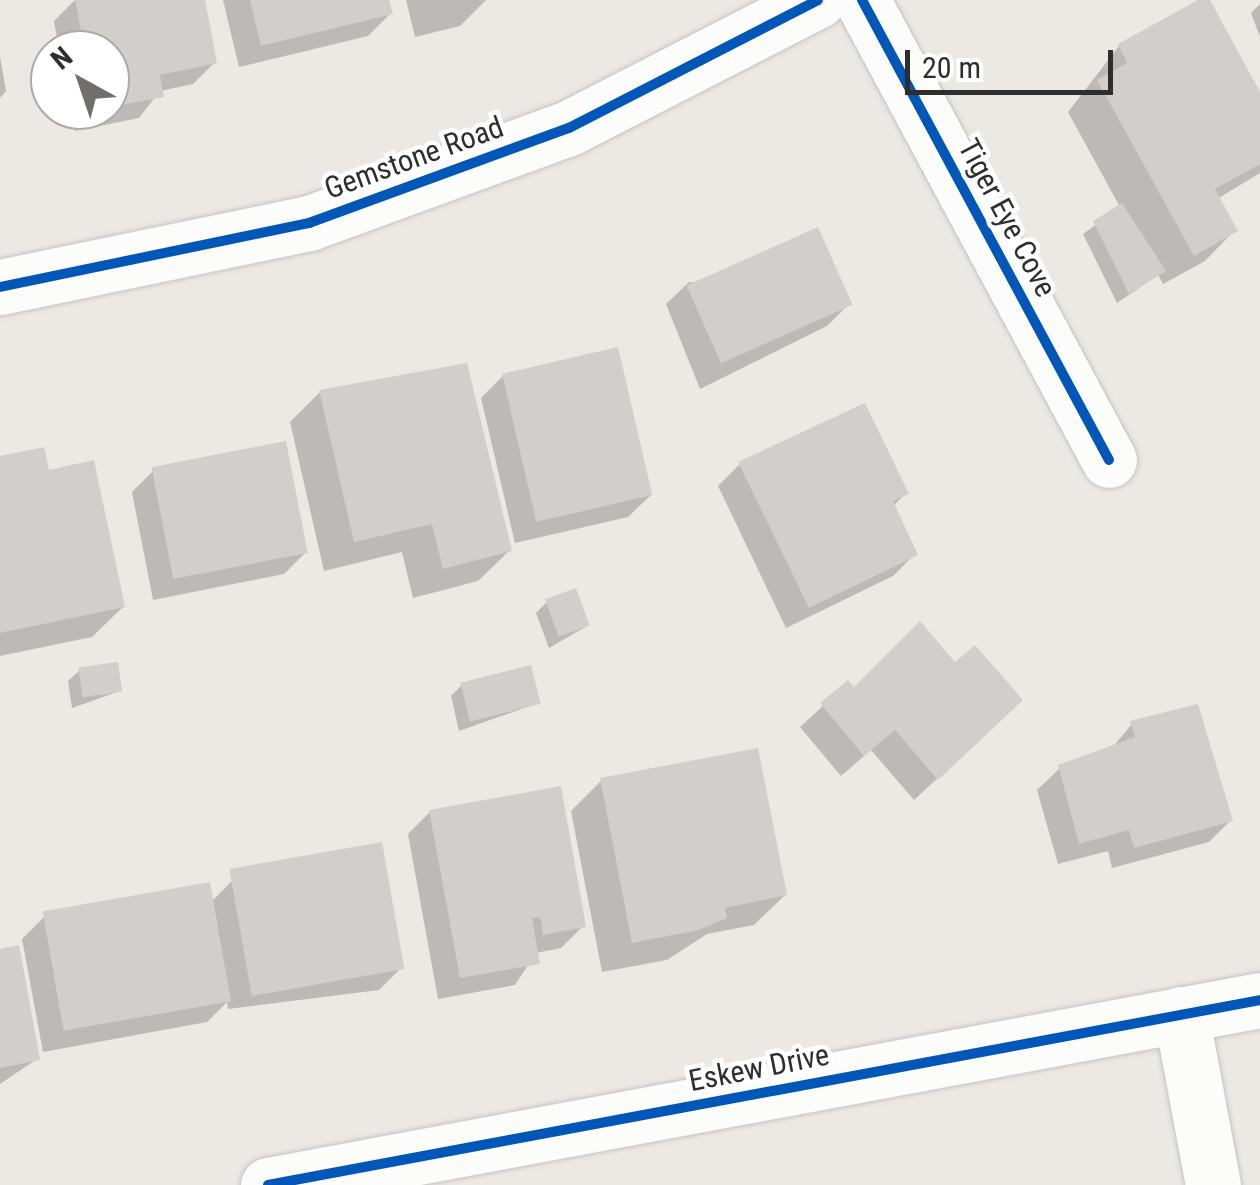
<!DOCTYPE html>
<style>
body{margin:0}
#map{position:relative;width:1260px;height:1185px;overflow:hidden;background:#ece8e4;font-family:"Roboto Condensed",sans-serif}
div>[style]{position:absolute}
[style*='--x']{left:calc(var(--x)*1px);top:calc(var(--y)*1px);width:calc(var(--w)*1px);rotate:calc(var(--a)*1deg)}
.shadow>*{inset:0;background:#0003}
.building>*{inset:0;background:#d1cecb;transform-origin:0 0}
.roads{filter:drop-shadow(0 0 2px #c5c4c5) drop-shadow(0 0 2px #c5c4c5)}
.street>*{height:55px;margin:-27.5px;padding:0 27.5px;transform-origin:27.5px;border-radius:27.5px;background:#fcfcfb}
.secondary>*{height:55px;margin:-27.5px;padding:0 27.5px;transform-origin:27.5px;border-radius:27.5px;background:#fcfcfb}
.cycleway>*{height:10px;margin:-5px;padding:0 5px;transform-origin:5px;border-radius:5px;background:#0057b8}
span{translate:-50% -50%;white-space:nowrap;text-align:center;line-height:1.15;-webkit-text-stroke:9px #fff;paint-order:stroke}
.street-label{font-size:30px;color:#2e2e2e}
.north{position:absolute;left:30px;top:30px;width:100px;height:100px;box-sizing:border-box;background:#fff;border:2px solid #ababab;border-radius:50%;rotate:320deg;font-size:28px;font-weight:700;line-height:40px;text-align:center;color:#2e2e2e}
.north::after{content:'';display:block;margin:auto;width:35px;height:45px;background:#706f6e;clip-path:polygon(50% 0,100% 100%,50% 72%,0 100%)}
.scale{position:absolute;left:905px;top:50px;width:208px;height:45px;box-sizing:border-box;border:5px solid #2e2e2e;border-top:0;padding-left:12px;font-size:30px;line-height:35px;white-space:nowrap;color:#2e2e2e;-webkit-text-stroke:8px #fff;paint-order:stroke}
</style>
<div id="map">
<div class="shadow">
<div style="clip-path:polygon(75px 0,203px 0,215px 62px,193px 84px,160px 91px,139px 118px,75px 131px,71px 110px,110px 110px,110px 50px,59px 50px,54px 21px)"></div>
<div style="clip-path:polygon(223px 0,387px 0,390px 14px,368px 36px,239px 67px)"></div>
<div style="clip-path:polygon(406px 0,486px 0,460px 26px,415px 37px)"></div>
<div style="clip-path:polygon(1203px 0,1260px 97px,1260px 173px,1217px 199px,1235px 230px,1205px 261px,1163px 284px,1158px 275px,1117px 303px,1083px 234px,1120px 207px,1068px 112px,1119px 46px)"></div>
<div style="clip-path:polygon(1260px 4px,1260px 37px,1251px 13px)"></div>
<div style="clip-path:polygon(0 56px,6px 91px,0 98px)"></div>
<div style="clip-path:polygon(689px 282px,849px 304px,827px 326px,700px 389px,666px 304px)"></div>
<div style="clip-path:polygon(503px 376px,651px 495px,628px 517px,515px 543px,481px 398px)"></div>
<div style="clip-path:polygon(320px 392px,509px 551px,478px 581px,413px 598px,402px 552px,324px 571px,290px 422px)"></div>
<div style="clip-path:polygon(0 459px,47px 472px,123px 607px,92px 637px,0 656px)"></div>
<div style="clip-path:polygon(740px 464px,905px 494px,892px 507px,915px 554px,893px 576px,786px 628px,718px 486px)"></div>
<div style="clip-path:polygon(154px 470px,306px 552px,284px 574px,153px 600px,132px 492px)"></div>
<div style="clip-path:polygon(547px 602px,587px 626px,549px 648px,536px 613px)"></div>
<div style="clip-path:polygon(80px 670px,120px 691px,72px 708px,68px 681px)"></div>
<div style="clip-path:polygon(848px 683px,854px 690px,998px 722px,914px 800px,871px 750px,841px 776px,800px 727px)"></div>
<div style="clip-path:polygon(462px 685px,538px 703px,459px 731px,451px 696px)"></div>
<div style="clip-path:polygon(1132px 724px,1231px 820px,1209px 842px,1112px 868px,1108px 851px,1058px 864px,1037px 790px,1060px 768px,1111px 749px)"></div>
<div style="clip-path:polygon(602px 780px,785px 895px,754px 925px,707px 934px,667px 960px,602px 972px,571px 811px)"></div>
<div style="clip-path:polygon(430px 812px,583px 926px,561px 948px,536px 953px,515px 985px,438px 999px,408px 834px)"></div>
<div style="clip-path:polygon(233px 880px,401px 968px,379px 990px,228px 1009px,227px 1002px,207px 1022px,43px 1052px,22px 939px,44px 917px,211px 902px)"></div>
<div style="clip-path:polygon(0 952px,37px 1059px,0 1084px)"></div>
</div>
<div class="building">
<div style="clip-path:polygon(75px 0,205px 0,217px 63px,160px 75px,164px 97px,110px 107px,110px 50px,85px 50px)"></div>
<div style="clip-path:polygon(250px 0,389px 0,393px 14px,261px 46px)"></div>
<div style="clip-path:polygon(1198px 0,1210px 0,1260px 92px,1260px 164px,1215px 189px,1238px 231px,1194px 256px,1097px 80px,1127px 63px,1118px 44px)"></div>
<div style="clip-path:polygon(1122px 203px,1166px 271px,1129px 294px,1093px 221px)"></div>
<div style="left:818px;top:227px;width:85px;height:144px;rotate:66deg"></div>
<div style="left:618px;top:347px;width:152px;height:119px;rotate:77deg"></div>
<div style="clip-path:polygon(467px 363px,512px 551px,443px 569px,432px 524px,354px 542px,319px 390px)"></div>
<div style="clip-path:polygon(865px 403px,909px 494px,893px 501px,918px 555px,809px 608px,738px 462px)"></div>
<div style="left:286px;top:441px;width:114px;height:137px;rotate:79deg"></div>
<div style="clip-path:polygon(44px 447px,49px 470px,94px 460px,125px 607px,0 633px,0 456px)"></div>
<div style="left:576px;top:588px;width:40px;height:33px;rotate:70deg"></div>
<div style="clip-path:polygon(920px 621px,955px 662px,975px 645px,1023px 700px,938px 780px,895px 730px,864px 756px,820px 703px,848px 680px,854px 687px)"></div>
<div style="left:118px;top:662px;width:30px;height:40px;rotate:82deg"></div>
<div style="left:531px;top:665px;width:40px;height:73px;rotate:76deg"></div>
<div style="clip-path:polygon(1198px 704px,1233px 821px,1134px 848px,1129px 830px,1079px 844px,1058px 765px,1135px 737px,1130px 721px)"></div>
<div style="clip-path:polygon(758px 748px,787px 895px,725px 908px,727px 918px,699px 930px,632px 943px,600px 778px)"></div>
<div style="clip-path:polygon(561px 786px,586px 927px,543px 935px,540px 917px,532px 918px,540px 964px,460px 978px,429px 810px)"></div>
<div style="left:382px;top:842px;width:129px;height:155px;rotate:80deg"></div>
<div style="left:210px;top:882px;width:121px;height:170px;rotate:80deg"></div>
<div style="clip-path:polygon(19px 945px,40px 1060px,0 1068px,0 949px)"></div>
</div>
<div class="roads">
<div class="street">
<div style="--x:862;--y:0;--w:522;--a:61.77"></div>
<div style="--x:0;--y:287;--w:316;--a:-11.7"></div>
<div style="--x:309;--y:223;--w:277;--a:-20.1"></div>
<div style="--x:569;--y:128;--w:280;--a:-27.2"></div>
<div style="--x:1181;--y:1014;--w:174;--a:79.4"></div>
</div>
<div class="secondary">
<div style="--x:268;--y:1185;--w:1009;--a:-10.56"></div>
</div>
</div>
<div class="cycleway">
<div style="--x:862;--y:0;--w:522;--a:61.77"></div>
<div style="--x:0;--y:287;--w:316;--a:-11.7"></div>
<div style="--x:309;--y:223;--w:277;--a:-20.1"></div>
<div style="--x:569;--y:128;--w:280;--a:-27.2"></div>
<div style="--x:268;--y:1185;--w:1009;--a:-10.56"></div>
</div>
<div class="street-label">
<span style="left:414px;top:158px;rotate:-20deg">Gemstone Road</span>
<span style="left:1007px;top:218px;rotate:62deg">Tiger Eye Cove</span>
<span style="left:759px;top:1068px;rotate:-11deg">Eskew Drive</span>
</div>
<div class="north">N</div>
<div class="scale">20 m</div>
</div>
